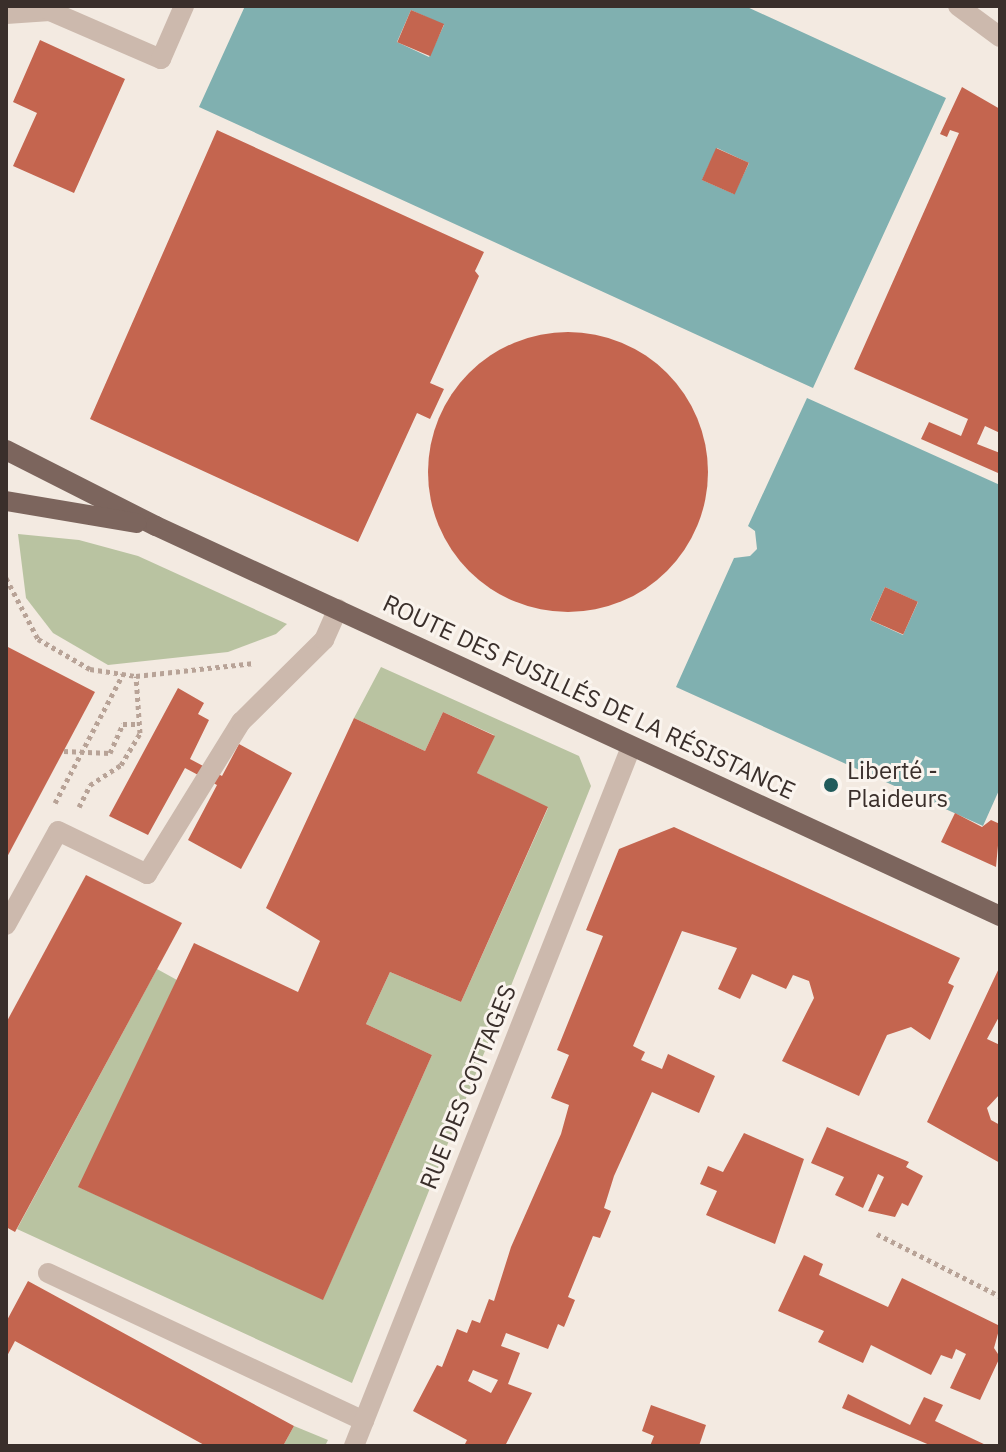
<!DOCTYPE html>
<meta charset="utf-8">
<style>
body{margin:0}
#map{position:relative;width:1006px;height:1452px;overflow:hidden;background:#f3eae1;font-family:"IBM Plex Sans",sans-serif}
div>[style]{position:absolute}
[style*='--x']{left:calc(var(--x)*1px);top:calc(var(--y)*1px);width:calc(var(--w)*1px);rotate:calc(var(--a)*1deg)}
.green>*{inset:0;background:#b9c3a1}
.water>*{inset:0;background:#80b0b0}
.building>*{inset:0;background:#c4654f;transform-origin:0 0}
.round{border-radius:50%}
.path>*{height:5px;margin-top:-2.5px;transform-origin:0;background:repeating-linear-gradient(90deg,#b8a397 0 4px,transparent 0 8px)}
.minor>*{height:20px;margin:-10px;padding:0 10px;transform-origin:10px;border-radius:10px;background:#ccb9ad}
.major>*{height:20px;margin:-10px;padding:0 10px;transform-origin:10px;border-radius:10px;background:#7c655d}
.path-bridge>*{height:5px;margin-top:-2.5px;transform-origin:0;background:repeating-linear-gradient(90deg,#b8a397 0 4px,transparent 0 8px)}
.dots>*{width:22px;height:22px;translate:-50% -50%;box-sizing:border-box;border:4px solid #faf4ee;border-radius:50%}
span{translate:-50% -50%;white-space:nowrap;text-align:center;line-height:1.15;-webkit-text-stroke:6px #faf4ee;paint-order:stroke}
.street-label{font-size:24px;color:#3a2f2b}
.poi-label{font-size:24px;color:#3a2f2b}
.left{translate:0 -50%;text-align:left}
.frame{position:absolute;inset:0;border:8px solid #3a2f2b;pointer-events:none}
</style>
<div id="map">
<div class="green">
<div style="clip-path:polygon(18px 534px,79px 540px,138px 556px,287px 624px,276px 634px,228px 652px,108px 665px,53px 633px,26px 598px)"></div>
<div style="clip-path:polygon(381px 667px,579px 756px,591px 786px,352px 1383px,17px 1229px,157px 969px,177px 980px,79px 1187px,323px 1299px,432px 1055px,366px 1024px,390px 972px,461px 1002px,548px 808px,477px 773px,494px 735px,443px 712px,425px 751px,354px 718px)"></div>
<div style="clip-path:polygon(294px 1426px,328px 1440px,325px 1446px,283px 1446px)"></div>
</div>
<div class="water">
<div style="clip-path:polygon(evenodd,245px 6px,745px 6px,946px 98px,813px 388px,199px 107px,245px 6px,411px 10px,444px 25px,429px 57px,397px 42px,411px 10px,245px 6px,717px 148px,749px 163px,734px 194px,702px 180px,717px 148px)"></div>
<div style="clip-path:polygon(evenodd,807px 398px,1000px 485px,1000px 788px,983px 826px,676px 687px,734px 558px,750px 556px,757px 549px,755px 531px,748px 526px,807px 398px,885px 587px,918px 602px,903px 635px,870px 620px,885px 587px)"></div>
</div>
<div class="building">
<div style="left:411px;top:10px;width:36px;height:35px;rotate:23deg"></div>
<div style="clip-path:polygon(40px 40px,125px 79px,74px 193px,13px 166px,37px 113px,13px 102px)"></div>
<div style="clip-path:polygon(962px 87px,1000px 109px,1000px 433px,985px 426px,977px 444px,1000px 453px,998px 473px,921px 439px,929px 422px,961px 436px,968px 419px,854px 369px,959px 133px,950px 130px,947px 137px,940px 134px)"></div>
<div style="clip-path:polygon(217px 130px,484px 252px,475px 271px,479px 276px,430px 383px,444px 389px,430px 419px,417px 413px,358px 542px,90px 419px)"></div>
<div style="left:716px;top:148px;width:36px;height:35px;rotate:24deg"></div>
<div class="round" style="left:428px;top:332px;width:280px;height:280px"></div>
<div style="left:885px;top:587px;width:36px;height:36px;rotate:24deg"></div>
<div style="clip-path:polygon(6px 646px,95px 692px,6px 859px)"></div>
<div style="clip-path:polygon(178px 688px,204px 703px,198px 714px,209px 720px,190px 759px,222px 776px,239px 744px,292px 773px,241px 869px,188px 840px,217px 785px,185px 768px,148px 835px,109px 816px)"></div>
<div style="clip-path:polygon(443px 712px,495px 736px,477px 773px,548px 807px,461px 1002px,390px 972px,366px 1024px,432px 1055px,323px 1300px,78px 1187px,194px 943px,298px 992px,320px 941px,266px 908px,354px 718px,425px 751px)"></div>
<div style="clip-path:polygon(955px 813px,982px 827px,991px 820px,1000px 824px,996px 867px,941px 842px)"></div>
<div style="clip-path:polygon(evenodd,674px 827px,960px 958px,948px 983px,954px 986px,930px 1040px,911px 1027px,887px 1035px,859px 1096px,782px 1061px,814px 998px,809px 981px,793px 975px,786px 989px,752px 974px,740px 999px,718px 989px,737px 948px,682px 931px,633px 1046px,645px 1052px,641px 1060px,662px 1069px,668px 1054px,715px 1076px,699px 1113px,652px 1092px,614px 1176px,604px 1208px,611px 1211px,600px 1238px,593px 1236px,568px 1297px,575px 1300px,564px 1327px,558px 1324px,548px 1349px,506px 1333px,501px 1346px,520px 1353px,508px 1384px,532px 1393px,505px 1446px,464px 1446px,467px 1440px,413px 1411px,437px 1365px,442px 1367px,457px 1329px,467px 1333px,472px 1320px,480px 1323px,489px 1299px,494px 1301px,511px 1247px,561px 1134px,569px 1105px,551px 1098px,569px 1055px,557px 1050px,603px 936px,586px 930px,619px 849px,674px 827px,473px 1370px,498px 1380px,491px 1393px,468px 1381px,473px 1370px)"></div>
<div style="clip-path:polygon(86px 875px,182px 923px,15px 1232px,6px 1227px,6px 1023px)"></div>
<div style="clip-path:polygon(1000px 966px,1000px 1015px,987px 1039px,1000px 1045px,1000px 1094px,987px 1108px,991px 1120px,1000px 1125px,1000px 1163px,927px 1122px)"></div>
<div style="clip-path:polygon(827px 1127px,909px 1162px,906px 1167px,923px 1176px,908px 1206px,902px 1203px,895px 1217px,868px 1211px,884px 1177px,878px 1174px,863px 1208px,835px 1195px,844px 1177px,811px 1163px)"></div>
<div style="clip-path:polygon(744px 1133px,804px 1159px,775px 1244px,706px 1215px,717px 1191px,700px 1184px,708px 1166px,723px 1172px)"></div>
<div style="clip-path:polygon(804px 1255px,823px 1264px,819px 1275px,888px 1307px,902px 1278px,1000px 1326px,994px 1348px,1000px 1357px,980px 1400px,950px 1388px,966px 1354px,956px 1349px,952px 1359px,941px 1355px,931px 1375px,871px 1345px,863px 1363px,818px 1342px,824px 1331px,778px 1311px)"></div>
<div style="clip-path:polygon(28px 1281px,294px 1426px,283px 1446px,206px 1446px,15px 1341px,6px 1358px,6px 1322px)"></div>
<div style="clip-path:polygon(848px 1394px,910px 1425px,924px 1397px,943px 1405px,935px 1421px,988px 1446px,932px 1446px,842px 1408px)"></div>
<div style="clip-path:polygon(651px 1405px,706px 1425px,699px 1446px,650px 1446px,654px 1436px,642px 1431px)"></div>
</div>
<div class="path">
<div style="--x:6;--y:578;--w:69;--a:62.3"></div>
<div style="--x:38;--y:639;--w:60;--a:30"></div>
<div style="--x:90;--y:669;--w:47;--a:8.7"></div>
<div style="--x:136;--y:676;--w:119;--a:-6.3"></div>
<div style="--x:110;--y:753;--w:32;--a:-66"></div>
<div style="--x:123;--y:724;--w:16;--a:0"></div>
<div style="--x:55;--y:803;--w:146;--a:-62.2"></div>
<div style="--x:79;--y:807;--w:25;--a:-63"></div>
<div style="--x:90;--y:785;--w:37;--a:-33"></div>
<div style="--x:121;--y:765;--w:37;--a:-59"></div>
<div style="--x:140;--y:733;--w:57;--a:-94"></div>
<div style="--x:877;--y:1234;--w:138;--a:26.8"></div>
</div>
<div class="minor">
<div style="--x:958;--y:6;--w:52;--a:36.4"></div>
<div style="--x:6;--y:14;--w:44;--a:-3.9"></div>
<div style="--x:50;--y:11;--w:121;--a:23.4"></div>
<div style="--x:161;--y:59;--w:58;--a:-66.5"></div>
<div style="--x:6;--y:925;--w:107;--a:-61"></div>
<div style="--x:58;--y:831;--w:99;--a:25.8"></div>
<div style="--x:147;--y:874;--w:179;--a:-58.3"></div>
<div style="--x:241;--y:722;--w:117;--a:-44.7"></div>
<div style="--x:324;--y:640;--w:34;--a:-66"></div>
<div style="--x:48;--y:1273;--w:349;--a:25.1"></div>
<div style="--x:354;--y:1446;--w:752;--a:-68.38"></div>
</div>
<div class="major">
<div style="--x:6;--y:450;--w:168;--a:26.9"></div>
<div style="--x:156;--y:526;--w:930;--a:24.8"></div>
<div style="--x:6;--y:501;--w:132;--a:9.6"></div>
</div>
<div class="path-bridge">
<div style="--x:64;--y:751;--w:46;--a:2.5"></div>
</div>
<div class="dots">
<div style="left:831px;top:785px;background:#215b5b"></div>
</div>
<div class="street-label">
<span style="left:589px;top:697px;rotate:25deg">ROUTE DES FUSILLÉS DE LA RÉSISTANCE</span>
<span style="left:468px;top:1087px;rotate:-68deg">RUE DES COTTAGES</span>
</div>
<div class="poi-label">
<span class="left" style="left:847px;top:785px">Liberté -<br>Plaideurs</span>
</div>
<div class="frame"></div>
</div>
